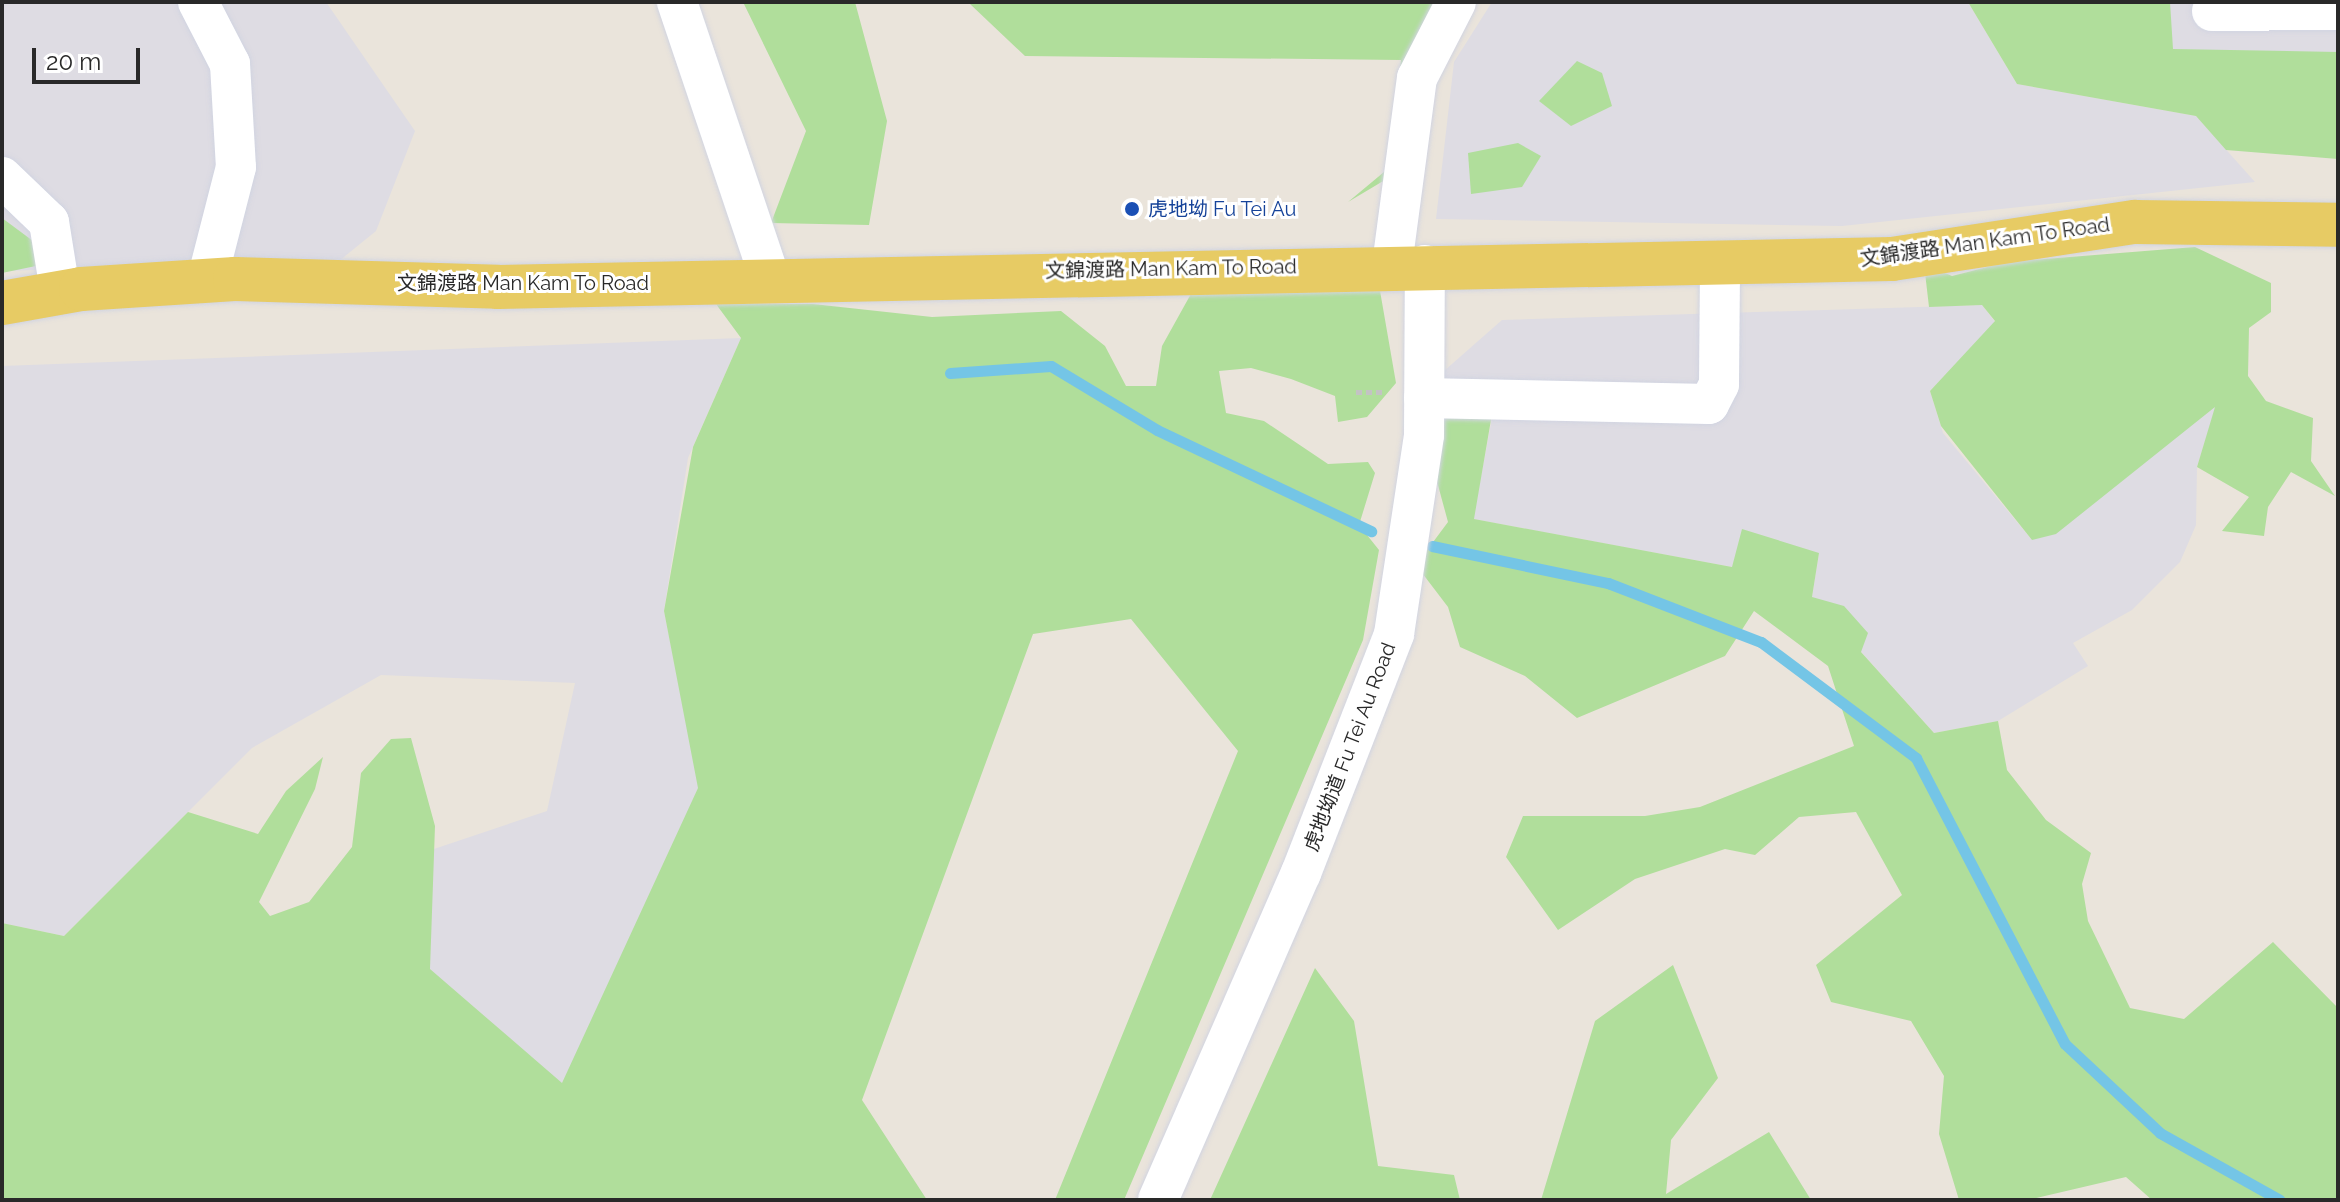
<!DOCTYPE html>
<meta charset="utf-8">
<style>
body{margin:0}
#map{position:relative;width:2340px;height:1202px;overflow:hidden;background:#eae4db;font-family:Raleway,"Noto Sans SC",sans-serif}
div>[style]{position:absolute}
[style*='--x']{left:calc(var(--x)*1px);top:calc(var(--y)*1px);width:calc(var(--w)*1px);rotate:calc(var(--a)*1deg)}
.industrial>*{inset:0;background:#dedce3;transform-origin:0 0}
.green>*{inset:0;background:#b0de9b}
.stream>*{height:11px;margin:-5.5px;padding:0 5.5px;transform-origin:5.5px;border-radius:5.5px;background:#74c5e6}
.path>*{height:5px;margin-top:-2.5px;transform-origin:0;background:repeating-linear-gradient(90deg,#c3c3c3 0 6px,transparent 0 10px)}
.roads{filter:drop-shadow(0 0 2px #d1d4e1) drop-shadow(0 0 2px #d1d4e1)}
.minor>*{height:40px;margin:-20px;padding:0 20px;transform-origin:20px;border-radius:20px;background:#fff}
.major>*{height:44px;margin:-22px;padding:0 22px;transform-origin:22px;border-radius:22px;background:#e7cb64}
.dots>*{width:22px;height:22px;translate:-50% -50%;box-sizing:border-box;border:4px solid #fff;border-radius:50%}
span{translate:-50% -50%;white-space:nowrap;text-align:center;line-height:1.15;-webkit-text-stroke:6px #fff;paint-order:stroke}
.transit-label{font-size:20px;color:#164399}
.left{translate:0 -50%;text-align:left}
.street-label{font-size:20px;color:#292929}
.frame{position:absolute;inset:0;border:4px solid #292929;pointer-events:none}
.scale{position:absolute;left:32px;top:48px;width:108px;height:36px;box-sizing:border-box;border:4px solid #292929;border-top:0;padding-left:10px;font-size:24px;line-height:28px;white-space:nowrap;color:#292929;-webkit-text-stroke:6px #fff;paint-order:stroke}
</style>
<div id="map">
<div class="industrial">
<div style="clip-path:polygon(2px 2px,326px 2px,415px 131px,376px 231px,339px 261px,2px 271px)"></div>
<div style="clip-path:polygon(1492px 2px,1968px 2px,2017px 84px,2196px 116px,2255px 182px,1842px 226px,1436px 219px,1454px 62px)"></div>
<div style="left:2170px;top:2px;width:168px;height:59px"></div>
<div style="clip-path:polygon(1982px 305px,1995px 322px,1930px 391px,1943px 433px,2032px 540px,2216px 406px,2197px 467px,2196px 525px,2180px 562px,2132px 610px,2073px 643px,2088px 666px,1998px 721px,1934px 733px,1812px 597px,1819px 553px,1732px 567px,1473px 519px,1492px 418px,1448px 411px,1444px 371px,1502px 320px)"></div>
<div style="clip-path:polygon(741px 338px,688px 458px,664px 611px,699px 786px,607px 999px,517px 1168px,430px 969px,431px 850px,547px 811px,575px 683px,381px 675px,252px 748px,64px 936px,2px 923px,2px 366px)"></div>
</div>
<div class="green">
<div style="clip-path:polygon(743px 2px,855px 2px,887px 121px,869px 225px,771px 223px,806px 131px)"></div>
<div style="clip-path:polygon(952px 2px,1458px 2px,1400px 171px,1348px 202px,1390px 167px,1401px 60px,1025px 56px,970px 4px)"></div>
<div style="clip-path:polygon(1968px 2px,2170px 2px,2173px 49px,2338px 52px,2338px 159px,2226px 150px,2196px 116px,2017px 84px)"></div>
<div style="clip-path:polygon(1577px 61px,1602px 73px,1612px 106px,1571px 126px,1539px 101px)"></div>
<div style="clip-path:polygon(1518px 143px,1541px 156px,1522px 187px,1471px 194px,1468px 153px)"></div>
<div style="clip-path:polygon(2px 218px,60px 261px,2px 273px)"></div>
<div style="clip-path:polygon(2195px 247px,2271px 283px,2271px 312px,2249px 328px,2248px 376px,2266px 401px,2313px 418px,2311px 461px,2335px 496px,2291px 472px,2268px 507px,2264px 536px,2222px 531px,2249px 497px,2197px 467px,2215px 407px,2056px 534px,2032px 540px,1941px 426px,1930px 391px,1995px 321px,1982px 305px,1929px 307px,1924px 264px,1952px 276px,2007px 262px)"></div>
<div style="clip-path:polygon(1379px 285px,1396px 383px,1367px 417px,1338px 422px,1335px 396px,1291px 379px,1251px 368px,1219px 371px,1226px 413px,1264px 421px,1328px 464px,1368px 462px,1375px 473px,1359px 525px,1379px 550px,1363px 640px,1124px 1200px,1055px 1200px,1238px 751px,1131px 619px,1033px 634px,862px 1100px,927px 1200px,2px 1200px,2px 923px,64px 936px,188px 812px,258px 834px,286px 791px,323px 757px,315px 789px,259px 902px,270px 916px,309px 902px,352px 847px,361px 773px,391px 739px,411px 738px,435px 826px,430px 969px,562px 1083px,698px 788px,664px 611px,693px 447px,741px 338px,716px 304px,813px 304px,932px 317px,1061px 311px,1105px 346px,1126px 386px,1156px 386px,1162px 346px,1192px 292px)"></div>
<div style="clip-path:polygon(1493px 408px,1474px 519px,1732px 567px,1742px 529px,1819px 553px,1812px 597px,1844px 606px,1868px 633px,1861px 652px,1934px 733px,1998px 721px,2007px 770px,2046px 820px,2091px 853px,2082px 884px,2088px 921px,2130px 1008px,2184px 1019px,2273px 942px,2338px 1008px,2338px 1200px,2152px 1200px,2126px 1177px,2028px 1200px,1959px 1200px,1939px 1134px,1944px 1076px,1911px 1021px,1831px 1002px,1816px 965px,1902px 895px,1856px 812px,1799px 817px,1755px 855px,1725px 849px,1635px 879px,1558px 930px,1506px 857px,1523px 816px,1645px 816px,1700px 807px,1854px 746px,1828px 666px,1754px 611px,1725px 656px,1577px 718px,1525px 676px,1460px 647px,1448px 607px,1416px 565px,1448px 522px,1429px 452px,1448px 411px)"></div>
<div style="clip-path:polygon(1673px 965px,1718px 1078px,1671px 1140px,1666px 1194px,1769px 1132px,1811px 1200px,1541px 1200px,1595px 1021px)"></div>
<div style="clip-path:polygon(1315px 968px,1354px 1021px,1378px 1166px,1454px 1175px,1460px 1200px,1210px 1200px)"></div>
</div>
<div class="stream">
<div style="--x:950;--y:373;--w:101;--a:-4"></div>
<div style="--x:1051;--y:366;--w:124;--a:31.1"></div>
<div style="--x:1157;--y:430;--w:237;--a:25.3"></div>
<div style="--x:1432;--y:546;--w:180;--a:11.9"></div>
<div style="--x:1608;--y:583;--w:164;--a:21.1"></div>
<div style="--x:1761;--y:642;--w:194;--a:36.8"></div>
<div style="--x:1916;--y:758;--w:322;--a:62.5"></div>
<div style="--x:2065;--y:1044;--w:130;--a:43.1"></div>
<div style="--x:2160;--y:1133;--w:137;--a:29.2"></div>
</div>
<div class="path">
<div style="--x:1356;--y:392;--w:30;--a:0"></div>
</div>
<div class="roads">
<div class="minor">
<div style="--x:198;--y:2;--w:70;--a:62.7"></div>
<div style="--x:230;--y:64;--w:103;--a:86.7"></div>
<div style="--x:236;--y:167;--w:117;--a:104.4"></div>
<div style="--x:677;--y:2;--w:292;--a:71.4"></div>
<div style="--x:2212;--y:11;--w:126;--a:-0.5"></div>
<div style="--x:2;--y:177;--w:65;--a:43.8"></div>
<div style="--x:49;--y:222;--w:70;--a:80.9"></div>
<div style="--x:1392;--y:265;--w:189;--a:-82.4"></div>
<div style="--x:1417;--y:78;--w:85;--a:-62.8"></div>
<div style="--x:1424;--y:398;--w:285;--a:1.2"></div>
<div style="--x:1709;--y:404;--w:22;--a:-63"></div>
<div style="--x:1719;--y:384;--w:120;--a:-89.5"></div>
<div style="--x:1158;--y:1200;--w:357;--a:-66.4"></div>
<div style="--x:1301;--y:873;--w:256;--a:-68.7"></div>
<div style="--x:1394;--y:634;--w:201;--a:-81.4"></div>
<div style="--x:1424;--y:435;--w:170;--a:-89.7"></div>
</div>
<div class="major">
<div style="--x:2;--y:303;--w:80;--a:-10"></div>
<div style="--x:81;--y:289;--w:154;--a:-3.7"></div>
<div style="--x:235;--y:279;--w:263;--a:1.7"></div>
<div style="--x:498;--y:287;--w:1394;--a:-1.15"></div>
<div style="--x:1892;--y:259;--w:246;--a:-8.7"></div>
<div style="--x:2135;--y:222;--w:203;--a:0.8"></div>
</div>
</div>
<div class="dots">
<div style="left:1132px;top:209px;background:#1a4fb4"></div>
</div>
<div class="transit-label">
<span class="left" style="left:1148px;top:209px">虎地坳 Fu Tei Au</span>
</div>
<div class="street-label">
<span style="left:1985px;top:242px;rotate:-8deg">文錦渡路 Man Kam To Road</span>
<span style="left:1171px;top:269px;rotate:-1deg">文錦渡路 Man Kam To Road</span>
<span style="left:523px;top:283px">文錦渡路 Man Kam To Road</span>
<span style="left:1350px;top:747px;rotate:-69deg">虎地坳道 Fu Tei Au Road</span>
</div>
<div class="frame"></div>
<div class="scale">20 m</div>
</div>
